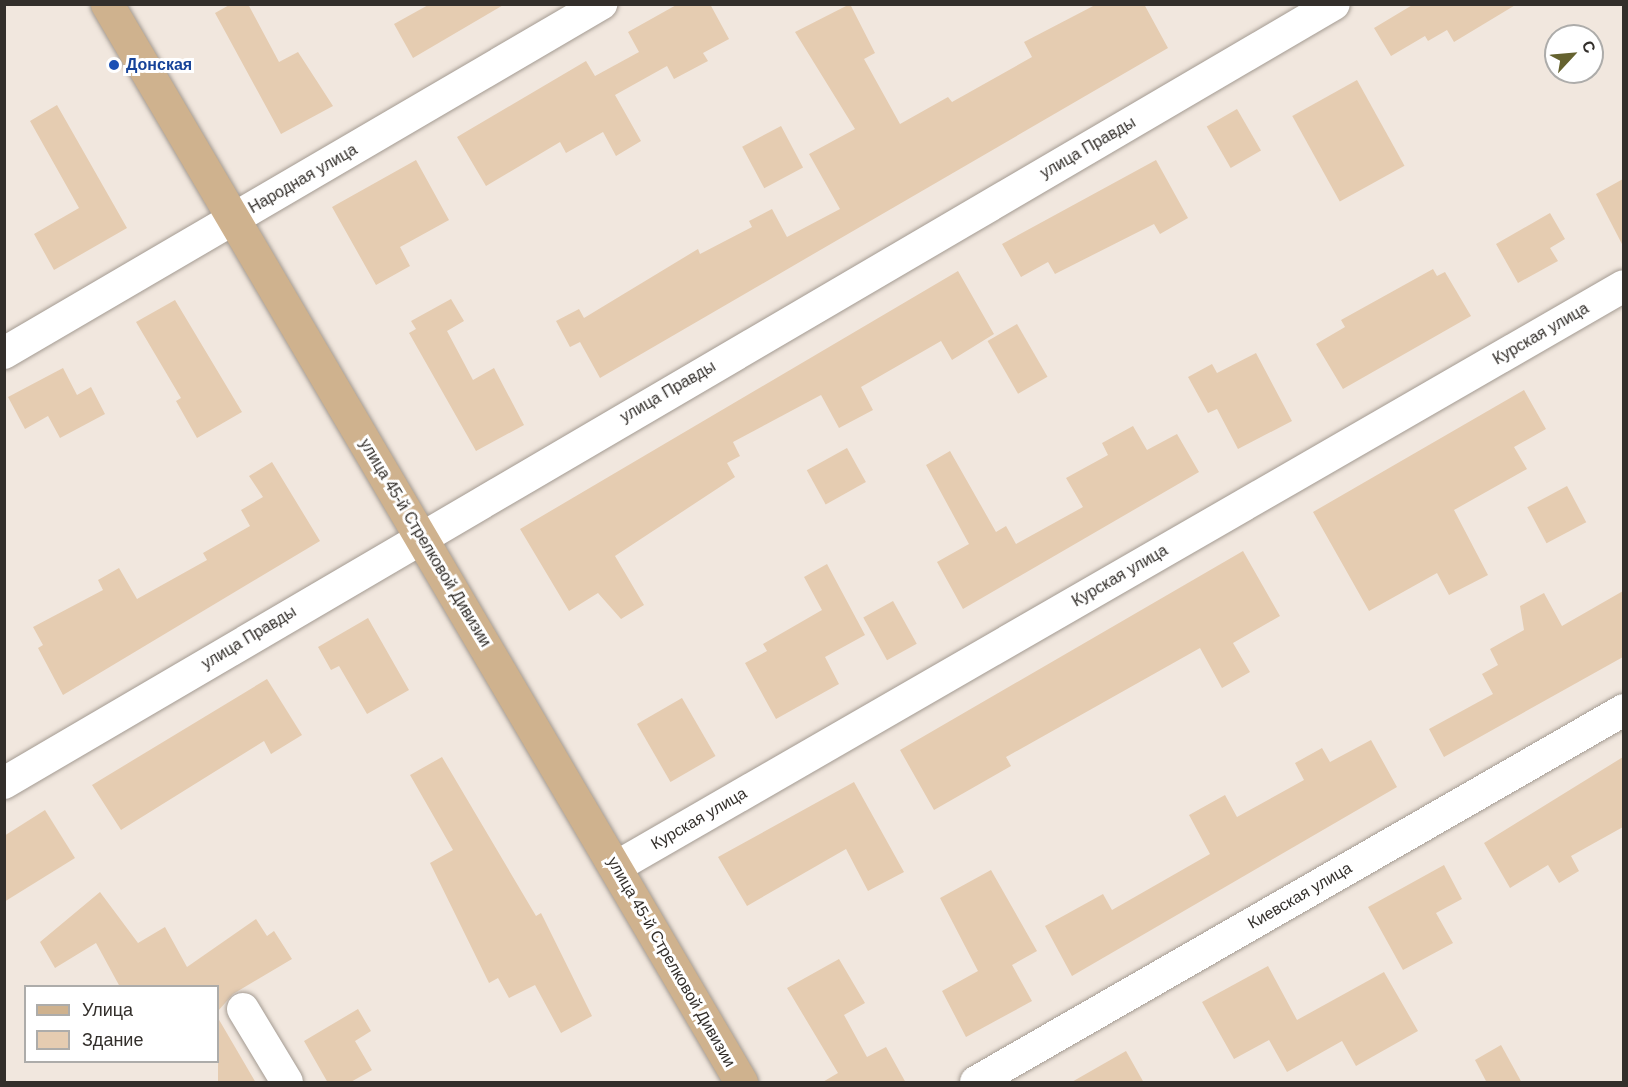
<!DOCTYPE html>
<meta charset="utf-8">
<style>
body{margin:0}
#map{position:relative;width:1628px;height:1087px;overflow:hidden;background:#f1e7de;font-family:Arial,sans-serif}
div>[style]{position:absolute}
[style*='--x']{left:calc(var(--x)*1px);top:calc(var(--y)*1px);width:calc(var(--w)*1px);rotate:calc(var(--a)*1deg)}
.building>*{inset:0;background:#e5ccb1;transform-origin:0 0}
.roads{filter:drop-shadow(0 0 2px #a49b92) drop-shadow(0 0 2px #a49b92)}
.minor>*{height:32px;margin:-16px;padding:0 16px;transform-origin:16px;border-radius:16px;background:#fff}
.major>*{height:33px;margin:-16.5px;padding:0 16.5px;transform-origin:16.5px;border-radius:16.5px;background:#cfb28e}
.dots>*{width:16px;height:16px;translate:-50% -50%;box-sizing:border-box;border:3px solid #fff;border-radius:50%}
span{translate:-50% -50%;white-space:nowrap;text-align:center;line-height:1.15;-webkit-text-stroke:6px #fff;paint-order:stroke}
.transit-label{font-size:16px;color:#164399;font-weight:700}
.left{translate:0 -50%;text-align:left}
.street-label{font-size:16px;color:#332f2b}
.frame{position:absolute;inset:0;border:6px solid #332f2b;pointer-events:none}
.legend{position:absolute;left:24px;top:985px;width:195px;height:78px;box-sizing:border-box;background:#fff;border:2px solid #adacaa;margin:0;padding:8px 10px;list-style:none;font-size:18px;color:#332f2b}
.legend li{display:flex;align-items:center;gap:12px;height:30px}
.legend b{width:30px;border:2px solid #adacaa}
.north{position:absolute;left:1544px;top:24px;width:60px;height:60px;box-sizing:border-box;background:#fff;border:2px solid #adacaa;border-radius:50%;rotate:64deg;font-size:16px;font-weight:700;line-height:24px;text-align:center;color:#332f2b}
.north::after{content:'';display:block;margin:auto;width:21px;height:27px;background:#65622f;clip-path:polygon(50% 0,100% 100%,50% 72%,0 100%)}
</style>
<div id="map">
<div class="building">
<div style="clip-path:polygon(231px 4px,248px 4px,279px 62px,298px 52px,333px 106px,281px 134px,215px 13px)"></div>
<div style="clip-path:polygon(430px 4px,505px 4px,413px 58px,394px 24px)"></div>
<div style="clip-path:polygon(678px 4px,710px 4px,729px 39px,703px 53px,708px 61px,674px 79px,667px 66px,615px 95px,641px 141px,616px 156px,603px 132px,566px 153px,560px 142px,486px 186px,457px 137px,586px 61px,595px 76px,639px 52px,628px 32px)"></div>
<div style="clip-path:polygon(850px 4px,875px 53px,864px 59px,900px 124px,948px 97px,952px 102px,1032px 57px,1024px 42px,1097px 4px,1144px 4px,1168px 48px,600px 378px,580px 342px,570px 347px,556px 321px,579px 309px,584px 318px,698px 249px,700px 254px,752px 227px,749px 221px,772px 209px,787px 237px,840px 209px,809px 154px,855px 129px,795px 32px)"></div>
<div style="clip-path:polygon(1414px 4px,1517px 4px,1454px 42px,1447px 30px,1428px 41px,1425px 36px,1391px 56px,1374px 28px)"></div>
<div style="left:1357px;top:80px;width:98px;height:74px;rotate:61deg"></div>
<div style="clip-path:polygon(57px 105px,127px 228px,54px 270px,34px 234px,79px 208px,30px 121px)"></div>
<div style="left:1237px;top:109px;width:48px;height:35px;rotate:60deg"></div>
<div style="left:781px;top:126px;width:47px;height:44px;rotate:62deg"></div>
<div style="clip-path:polygon(416px 160px,449px 220px,400px 247px,410px 266px,376px 285px,332px 207px)"></div>
<div style="clip-path:polygon(1156px 160px,1188px 218px,1160px 234px,1154px 224px,1055px 274px,1048px 262px,1021px 277px,1002px 244px)"></div>
<div style="clip-path:polygon(1623px 179px,1623px 246px,1596px 194px)"></div>
<div style="clip-path:polygon(1550px 213px,1565px 239px,1550px 248px,1558px 261px,1518px 283px,1496px 244px)"></div>
<div style="clip-path:polygon(1433px 269px,1437px 276px,1445px 272px,1471px 316px,1343px 389px,1316px 344px,1345px 327px,1341px 320px)"></div>
<div style="clip-path:polygon(958px 271px,994px 334px,952px 360px,941px 341px,861px 387px,873px 410px,839px 428px,821px 395px,733px 442px,740px 456px,727px 463px,735px 477px,615px 556px,644px 605px,621px 619px,598px 593px,569px 611px,520px 529px)"></div>
<div style="clip-path:polygon(451px 299px,464px 321px,447px 331px,473px 380px,494px 368px,524px 425px,476px 451px,409px 333px,416px 329px,411px 321px)"></div>
<div style="clip-path:polygon(175px 300px,242px 412px,197px 438px,176px 401px,181px 398px,136px 322px)"></div>
<div style="left:1017px;top:324px;width:61px;height:34px;rotate:60deg"></div>
<div style="clip-path:polygon(1256px 353px,1292px 421px,1238px 449px,1217px 409px,1208px 413px,1188px 377px,1212px 364px,1217px 373px)"></div>
<div style="clip-path:polygon(63px 368px,77px 395px,91px 387px,105px 414px,60px 438px,48px 416px,25px 429px,8px 397px)"></div>
<div style="clip-path:polygon(1524px 390px,1546px 429px,1514px 447px,1527px 469px,1454px 510px,1488px 575px,1449px 595px,1437px 573px,1369px 611px,1313px 512px)"></div>
<div style="clip-path:polygon(1133px 426px,1147px 450px,1177px 434px,1199px 472px,963px 609px,937px 562px,969px 544px,926px 465px,950px 451px,996px 532px,1006px 526px,1016px 544px,1083px 507px,1066px 478px,1108px 455px,1102px 443px)"></div>
<div style="left:847px;top:448px;width:39px;height:46px;rotate:61deg"></div>
<div style="clip-path:polygon(272px 462px,320px 541px,63px 695px,38px 648px,43px 645px,33px 627px,103px 590px,98px 580px,119px 568px,137px 599px,207px 560px,203px 553px,250px 526px,241px 510px,263px 497px,249px 476px)"></div>
<div style="left:1567px;top:486px;width:41px;height:45px;rotate:62deg"></div>
<div style="clip-path:polygon(1243px 551px,1280px 616px,1233px 643px,1250px 672px,1222px 688px,1200px 648px,1006px 757px,1011px 766px,934px 810px,900px 750px)"></div>
<div style="clip-path:polygon(827px 564px,865px 635px,825px 657px,839px 684px,776px 719px,745px 663px,767px 651px,763px 644px,822px 610px,804px 577px)"></div>
<div style="clip-path:polygon(1623px 591px,1623px 657px,1444px 757px,1429px 729px,1493px 694px,1482px 674px,1498px 665px,1490px 649px,1524px 630px,1520px 606px,1544px 593px,1562px 626px)"></div>
<div style="left:893px;top:601px;width:49px;height:34px;rotate:61deg"></div>
<div style="clip-path:polygon(368px 618px,409px 690px,367px 714px,339px 666px,331px 670px,318px 647px)"></div>
<div style="clip-path:polygon(267px 679px,302px 735px,271px 754px,264px 741px,121px 830px,92px 785px)"></div>
<div style="left:682px;top:698px;width:67px;height:52px;rotate:60deg"></div>
<div style="clip-path:polygon(1371px 740px,1397px 787px,1072px 976px,1045px 926px,1103px 894px,1112px 910px,1210px 854px,1189px 815px,1225px 795px,1237px 817px,1304px 780px,1295px 763px,1322px 748px,1330px 762px)"></div>
<div style="clip-path:polygon(442px 757px,536px 916px,541px 913px,592px 1016px,561px 1033px,535px 985px,509px 998px,498px 978px,489px 983px,430px 863px,453px 850px,410px 775px)"></div>
<div style="clip-path:polygon(1623px 757px,1623px 827px,1571px 856px,1579px 871px,1559px 883px,1548px 865px,1510px 888px,1484px 843px)"></div>
<div style="clip-path:polygon(854px 782px,904px 872px,868px 891px,846px 849px,747px 906px,718px 857px)"></div>
<div style="clip-path:polygon(45px 810px,75px 858px,4px 902px,4px 836px)"></div>
<div style="clip-path:polygon(1444px 865px,1462px 899px,1436px 913px,1453px 943px,1403px 970px,1368px 907px)"></div>
<div style="clip-path:polygon(991px 870px,1037px 951px,1012px 965px,1032px 1001px,966px 1037px,942px 991px,978px 971px,940px 898px)"></div>
<div style="clip-path:polygon(100px 892px,138px 943px,165px 927px,187px 967px,256px 919px,267px 936px,274px 931px,292px 959px,233px 994px,218px 1011px,218px 987px,120px 987px,96px 943px,55px 968px,40px 942px)"></div>
<div style="clip-path:polygon(839px 959px,865px 1003px,844px 1015px,867px 1057px,886px 1047px,906px 1083px,821px 1083px,838px 1073px,787px 988px)"></div>
<div style="clip-path:polygon(1268px 966px,1297px 1020px,1384px 972px,1418px 1031px,1356px 1066px,1342px 1041px,1287px 1072px,1269px 1040px,1234px 1059px,1202px 1002px)"></div>
<div style="clip-path:polygon(358px 1009px,371px 1031px,355px 1041px,372px 1070px,349px 1083px,328px 1083px,304px 1041px)"></div>
<div style="clip-path:polygon(218px 1018px,256px 1083px,218px 1083px)"></div>
<div style="clip-path:polygon(1501px 1045px,1522px 1083px,1487px 1083px,1475px 1060px)"></div>
<div style="clip-path:polygon(1126px 1051px,1144px 1083px,1070px 1083px)"></div>
</div>
<div class="roads">
<div class="minor">
<div style="--x:4;--y:353;--w:692;--a:-30.31"></div>
<div style="--x:4;--y:783;--w:1541;--a:-30.36"></div>
<div style="--x:616;--y:867;--w:1163;--a:-29.96"></div>
<div style="--x:243;--y:1009;--w:85;--a:58.9"></div>
<div style="--x:976;--y:1082;--w:747;--a:-29.86"></div>
</div>
<div class="major">
<div style="--x:107;--y:4;--w:1251;--a:59.54"></div>
</div>
</div>
<div class="dots">
<div style="left:114px;top:65px;background:#1a4fb4"></div>
</div>
<div class="transit-label">
<span class="left" style="left:126px;top:65px">Донская</span>
</div>
<div class="street-label">
<span style="left:1088px;top:148px;rotate:-30deg">улица Правды</span>
<span style="left:303px;top:179px;rotate:-30deg">Народная улица</span>
<span style="left:1541px;top:334px;rotate:-30deg">Курская улица</span>
<span style="left:668px;top:392px;rotate:-30deg">улица Правды</span>
<span style="left:425px;top:543px;rotate:59deg">улица 45-й Стрелковой Дивизии</span>
<span style="left:1120px;top:576px;rotate:-30deg">Курская улица</span>
<span style="left:249px;top:638px;rotate:-31deg">улица Правды</span>
<span style="left:699px;top:819px;rotate:-30deg">Курская улица</span>
<span style="left:1300px;top:896px;rotate:-30deg">Киевская улица</span>
<span style="left:671px;top:962px;rotate:60deg">улица 45-й Стрелковой Дивизии</span>
</div>
<div class="frame"></div>
<ul class="legend">
<li><b style="height:8px;background:#cfb28e"></b>Улица</li>
<li><b style="height:16px;background:#e5ccb1"></b>Здание</li>
</ul>
<div class="north">С</div>
</div>
